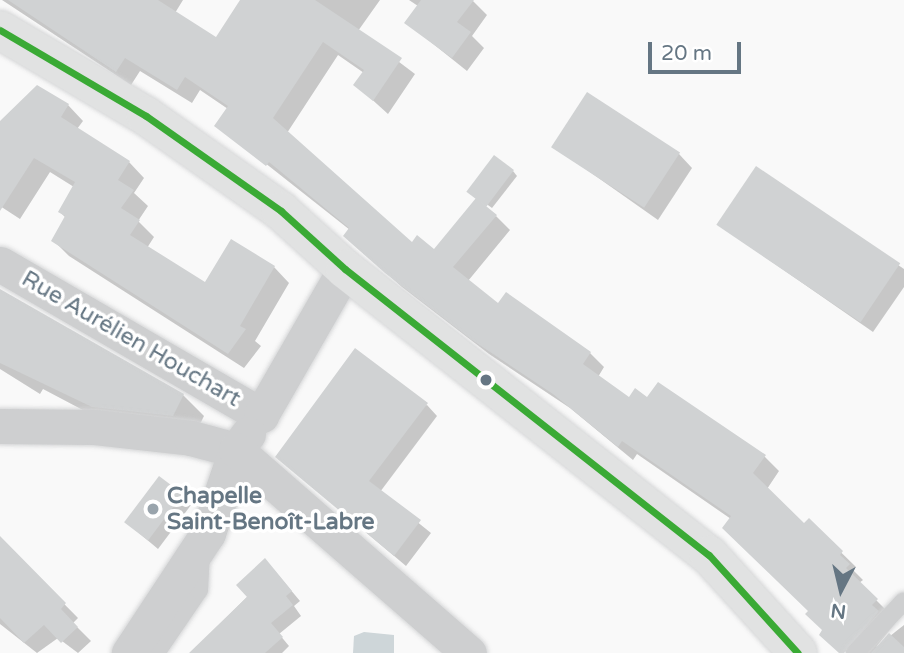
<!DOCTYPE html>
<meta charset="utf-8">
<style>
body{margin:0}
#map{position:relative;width:904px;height:653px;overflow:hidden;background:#f9f9f9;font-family:"Varela Round",sans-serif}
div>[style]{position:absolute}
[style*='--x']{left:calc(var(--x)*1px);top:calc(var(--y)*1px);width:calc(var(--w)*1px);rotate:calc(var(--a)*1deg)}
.water>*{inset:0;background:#ced6d9}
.shadow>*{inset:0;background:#0003}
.building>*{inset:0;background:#d0d2d3;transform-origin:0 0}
.roads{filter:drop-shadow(0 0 2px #d5d6d7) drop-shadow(0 0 2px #d5d6d7)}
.lane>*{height:18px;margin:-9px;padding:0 9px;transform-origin:9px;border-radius:9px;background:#cecfd0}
.street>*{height:35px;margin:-17.5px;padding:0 17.5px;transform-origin:17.5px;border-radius:17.5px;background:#cecfd0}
.primary>*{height:38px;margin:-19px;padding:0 19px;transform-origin:19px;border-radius:19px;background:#e1e2e2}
.bus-1>*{height:7px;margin:-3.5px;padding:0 3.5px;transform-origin:3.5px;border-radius:3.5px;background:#3aaa35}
.dots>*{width:19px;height:19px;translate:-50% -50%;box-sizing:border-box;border:4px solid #fff;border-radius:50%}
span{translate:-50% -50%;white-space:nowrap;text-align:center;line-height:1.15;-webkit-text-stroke:7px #fff;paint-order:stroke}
.street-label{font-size:23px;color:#657683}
.poi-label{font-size:23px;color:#657683;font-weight:700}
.left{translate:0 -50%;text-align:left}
.north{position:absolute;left:806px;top:555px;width:70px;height:70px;-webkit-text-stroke:5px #fff;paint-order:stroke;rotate:187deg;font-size:19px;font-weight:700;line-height:28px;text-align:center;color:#657683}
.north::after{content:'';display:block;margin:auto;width:24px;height:32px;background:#657683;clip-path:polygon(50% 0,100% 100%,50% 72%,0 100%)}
.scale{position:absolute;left:648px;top:42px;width:93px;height:32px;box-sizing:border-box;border:4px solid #657683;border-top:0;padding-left:9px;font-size:21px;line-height:24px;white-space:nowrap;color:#657683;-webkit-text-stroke:5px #fff;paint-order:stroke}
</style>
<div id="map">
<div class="water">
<div style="clip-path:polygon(364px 632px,394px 635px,394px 653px,353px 653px,354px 636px)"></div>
</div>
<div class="shadow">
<div style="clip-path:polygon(2px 0,183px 0,175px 13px,216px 39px,242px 0,380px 0,358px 31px,415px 74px,388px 114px,356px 85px,364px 73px,338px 55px,287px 133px,412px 244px,435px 251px,496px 216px,510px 230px,468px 281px,499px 305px,590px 353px,604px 367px,598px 377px,629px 400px,647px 399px,765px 457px,779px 471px,767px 489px,804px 526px,809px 521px,856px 567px,853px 570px,863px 580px,859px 583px,897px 621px,876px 647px,904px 625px,904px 653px,847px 653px,808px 614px,810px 611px,731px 519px,637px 454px,633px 460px,570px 408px,489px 354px,402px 287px,360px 250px,350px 230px,217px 125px,228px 109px,200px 90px,192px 103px,140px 71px,131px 85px)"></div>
<div style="clip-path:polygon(409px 0,472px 0,487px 15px,472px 36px,484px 48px,467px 71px,407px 23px,418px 6px)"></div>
<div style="clip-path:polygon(68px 105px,83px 121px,77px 129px,129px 162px,144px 178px,134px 193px,148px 206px,138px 221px,154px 237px,147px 248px,206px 285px,274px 267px,289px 283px,255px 341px,261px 346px,244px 368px,69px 256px,54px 241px,66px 218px,60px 212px,74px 187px,50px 172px,20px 219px,0 206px,0 123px)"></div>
<div style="clip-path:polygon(553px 146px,679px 154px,692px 168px,658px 220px)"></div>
<div style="clip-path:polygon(757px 169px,904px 269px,904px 287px,873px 332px,719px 225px)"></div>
<div style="clip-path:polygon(513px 171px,517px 176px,492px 208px,470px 192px)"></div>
<div style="clip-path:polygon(0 291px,183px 395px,204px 416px,194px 436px,115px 427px,43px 389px,40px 394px,0 369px)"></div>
<div style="clip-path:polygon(427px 405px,437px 416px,380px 492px,431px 533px,406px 566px,277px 457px)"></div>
<div style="clip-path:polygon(182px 496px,191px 505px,158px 549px,127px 523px)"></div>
<div style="clip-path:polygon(0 539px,78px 618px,73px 623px,91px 641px,78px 653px,58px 638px,37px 653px,0 624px)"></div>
<div style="clip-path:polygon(274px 570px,300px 601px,294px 606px,301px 616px,279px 634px,289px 646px,282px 653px,191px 653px)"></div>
</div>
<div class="building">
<div style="clip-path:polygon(8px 0,158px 0,216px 37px,240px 0,315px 0,402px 58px,373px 101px,353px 85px,364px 70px,323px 42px,273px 118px,412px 242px,417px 235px,434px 249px,476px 198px,497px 215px,453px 267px,498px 303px,506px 292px,591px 352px,583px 364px,629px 397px,635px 388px,647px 397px,658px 382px,766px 455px,753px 473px,804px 523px,809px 518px,843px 551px,840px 555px,850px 564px,846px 568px,878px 599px,872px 605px,879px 611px,844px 653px,839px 653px,819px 635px,822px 630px,805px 614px,808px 611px,722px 528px,731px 516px,622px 441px,618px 447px,553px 394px,472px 340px,385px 273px,343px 236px,349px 228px,269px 162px,266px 166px,214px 126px,228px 106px,185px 77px,177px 90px,125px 58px,116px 72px)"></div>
<div style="clip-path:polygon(421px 0,474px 0,457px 22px,471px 32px,452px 58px,404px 23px)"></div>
<div style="clip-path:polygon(37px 85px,69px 104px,61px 117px,130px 161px,118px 180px,134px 190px,121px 208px,140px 220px,130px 235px,205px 282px,231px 239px,275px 266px,240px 326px,246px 329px,228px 354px,51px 241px,65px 216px,58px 212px,75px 182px,34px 158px,0 211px,0 121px)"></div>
<div style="left:587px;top:92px;width:111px;height:66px;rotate:33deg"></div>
<div style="left:494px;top:155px;width:25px;height:46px;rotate:37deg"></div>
<div style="left:756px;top:166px;width:174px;height:71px;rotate:34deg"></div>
<div style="clip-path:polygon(0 289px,184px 394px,173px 416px,92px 407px,0 363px)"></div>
<div style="clip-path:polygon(355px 348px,428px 403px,369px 481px,421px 520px,394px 556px,275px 457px)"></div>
<div style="left:159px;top:476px;width:30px;height:58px;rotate:37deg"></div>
<div style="clip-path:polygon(0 536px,66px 603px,61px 609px,78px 627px,61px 643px,44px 625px,24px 643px,0 618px)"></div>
<div style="clip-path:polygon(265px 558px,292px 591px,286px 596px,293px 605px,271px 623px,283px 637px,265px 653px,189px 653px,247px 597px,236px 585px)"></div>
<div style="clip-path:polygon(889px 633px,904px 647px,904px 653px,871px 653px)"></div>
</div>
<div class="roads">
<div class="lane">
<div style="--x:156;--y:653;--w:76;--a:-55.7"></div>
<div style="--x:199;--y:590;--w:34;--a:-87"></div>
<div style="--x:855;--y:653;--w:71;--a:-46.7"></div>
</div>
<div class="street">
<div style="--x:0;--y:264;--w:302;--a:30.1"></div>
<div style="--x:261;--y:415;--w:168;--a:-60.1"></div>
<div style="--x:0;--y:426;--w:95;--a:0.6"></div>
<div style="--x:95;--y:427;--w:97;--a:6.5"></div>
<div style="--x:191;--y:438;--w:47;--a:14.9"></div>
<div style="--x:236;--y:450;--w:88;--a:108.6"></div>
<div style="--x:208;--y:533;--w:144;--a:123.4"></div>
<div style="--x:248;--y:434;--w:20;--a:127"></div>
<div style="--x:236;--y:450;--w:309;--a:41.1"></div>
</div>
<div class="primary">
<div style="--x:0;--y:30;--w:169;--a:30.5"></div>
<div style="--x:146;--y:116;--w:165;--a:35.1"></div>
<div style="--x:281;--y:211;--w:86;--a:42.2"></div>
<div style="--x:345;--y:269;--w:463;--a:38.2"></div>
<div style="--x:709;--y:555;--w:132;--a:47.8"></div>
</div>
</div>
<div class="bus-1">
<div style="--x:0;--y:30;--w:169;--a:30.5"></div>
<div style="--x:146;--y:116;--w:165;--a:35.1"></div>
<div style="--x:281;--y:211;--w:86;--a:42.2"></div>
<div style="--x:345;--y:269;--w:463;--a:38.2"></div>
<div style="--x:709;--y:555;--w:132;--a:47.8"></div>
</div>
<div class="dots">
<div style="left:486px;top:380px;background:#657683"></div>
<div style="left:153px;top:509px;background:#99a4ac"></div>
</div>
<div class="street-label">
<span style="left:131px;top:339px;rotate:30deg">Rue Aurélien Houchart</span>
</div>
<div class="poi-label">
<span class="left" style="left:167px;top:509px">Chapelle<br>Saint-Benoît-Labre</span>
</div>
<div class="north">N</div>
<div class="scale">20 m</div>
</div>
